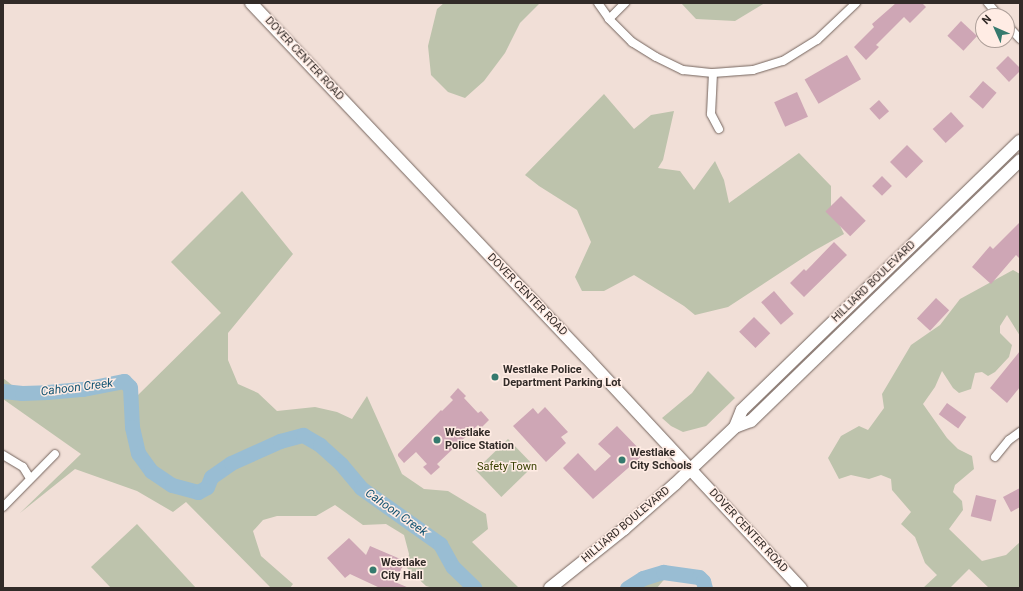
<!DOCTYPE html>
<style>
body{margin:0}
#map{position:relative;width:1023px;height:591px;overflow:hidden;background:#f1dfd7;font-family:Roboto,sans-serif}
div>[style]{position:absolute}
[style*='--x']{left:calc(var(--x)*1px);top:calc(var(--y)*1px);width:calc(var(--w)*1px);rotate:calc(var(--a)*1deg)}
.green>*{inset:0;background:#bdc3ac;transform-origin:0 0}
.river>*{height:15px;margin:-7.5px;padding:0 7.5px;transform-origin:7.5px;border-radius:7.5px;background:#99bdd3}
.building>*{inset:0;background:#cea6b5;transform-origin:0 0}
.roads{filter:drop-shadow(0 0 1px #74645d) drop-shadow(0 0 1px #74645d)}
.street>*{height:8px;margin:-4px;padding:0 4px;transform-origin:4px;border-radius:4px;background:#fff}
.secondary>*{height:12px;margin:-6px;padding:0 6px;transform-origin:6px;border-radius:6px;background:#fff}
.dots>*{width:11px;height:11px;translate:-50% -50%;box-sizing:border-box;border:2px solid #ffece4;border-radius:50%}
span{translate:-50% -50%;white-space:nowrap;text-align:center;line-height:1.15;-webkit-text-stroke:3px #ffece4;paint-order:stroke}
.street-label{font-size:11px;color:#322b28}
.poi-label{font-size:11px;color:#322b28;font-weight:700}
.left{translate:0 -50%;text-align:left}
.park-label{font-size:11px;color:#384001}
.water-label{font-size:12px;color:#125372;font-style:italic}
.frame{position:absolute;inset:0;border:4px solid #322b28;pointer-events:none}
.north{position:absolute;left:975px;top:8px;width:40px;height:40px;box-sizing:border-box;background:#ffece4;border:1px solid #ad9f99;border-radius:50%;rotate:315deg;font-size:11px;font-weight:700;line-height:16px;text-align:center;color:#322b28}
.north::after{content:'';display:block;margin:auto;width:14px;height:18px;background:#367a6e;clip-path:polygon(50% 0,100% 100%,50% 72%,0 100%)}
</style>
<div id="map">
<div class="green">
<div style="clip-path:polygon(444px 3px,540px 3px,520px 23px,505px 53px,484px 81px,465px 98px,448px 92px,431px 75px,428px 46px,437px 9px)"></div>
<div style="clip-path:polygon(681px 3px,765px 3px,735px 21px,696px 19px)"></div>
<div style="clip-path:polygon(604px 94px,634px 129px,651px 115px,674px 111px,663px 160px,658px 168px,680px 171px,694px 190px,715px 161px,724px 180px,729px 203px,799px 153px,831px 186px,831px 207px,844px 234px,812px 252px,728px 307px,695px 315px,684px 306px,634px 275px,604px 291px,582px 291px,575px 277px,591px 242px,577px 210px,539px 186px,525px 175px)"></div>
<div style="clip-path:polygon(242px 191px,293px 254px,228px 333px,228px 360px,238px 384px,258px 393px,277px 411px,315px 407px,337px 412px,352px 419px,367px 396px,402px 474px,424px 489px,448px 491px,486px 514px,488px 529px,472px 542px,518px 587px,517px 588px,433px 588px,426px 586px,407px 568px,409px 554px,404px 535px,386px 524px,363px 525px,335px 505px,316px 516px,277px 516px,263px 520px,253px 531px,261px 556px,293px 584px,290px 588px,271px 588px,186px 502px,173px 512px,137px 491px,75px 469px,20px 513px,81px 454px,3px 399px,3px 378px,22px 393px,83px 389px,124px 381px,138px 395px,221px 313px,171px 262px)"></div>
<div style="clip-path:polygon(1013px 270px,1020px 274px,1020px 336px,1007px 315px,1000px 326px,1000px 333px,1012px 345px,1009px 357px,995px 372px,988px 376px,982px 372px,975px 373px,971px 389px,959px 393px,953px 388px,942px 371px,935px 387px,923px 404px,947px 438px,958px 449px,972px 456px,974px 469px,955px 485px,953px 492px,962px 501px,963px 510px,949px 529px,982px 561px,1006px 555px,1020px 542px,1020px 588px,989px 588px,969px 569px,950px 588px,923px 588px,937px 575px,925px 563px,915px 537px,901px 524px,911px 512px,892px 490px,891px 479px,881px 475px,869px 479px,851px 475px,839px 479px,828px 458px,841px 436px,859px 426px,868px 430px,884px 408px,882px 394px,911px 345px,940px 325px,960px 299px)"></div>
<div style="clip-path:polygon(708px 371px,735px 398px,706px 426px,683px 432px,671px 426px,662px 418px,692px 393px)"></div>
<div style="left:508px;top:439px;width:37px;height:45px;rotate:46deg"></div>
<div style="clip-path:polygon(137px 524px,196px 588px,111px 588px,91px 567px)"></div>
<div style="clip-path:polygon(663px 572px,667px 576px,657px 588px,627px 588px,643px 578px)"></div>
</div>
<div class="river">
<div style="--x:3;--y:391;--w:19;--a:6"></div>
<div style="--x:22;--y:393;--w:25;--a:-2"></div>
<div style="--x:47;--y:392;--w:36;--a:-5"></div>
<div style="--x:83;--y:389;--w:42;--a:-11"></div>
<div style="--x:124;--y:381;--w:8;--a:45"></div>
<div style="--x:130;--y:387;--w:40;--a:87.1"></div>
<div style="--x:132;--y:427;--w:27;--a:77"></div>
<div style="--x:138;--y:453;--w:22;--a:54"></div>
<div style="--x:151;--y:471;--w:25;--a:34"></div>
<div style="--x:172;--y:485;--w:27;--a:15"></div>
<div style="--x:198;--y:492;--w:10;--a:-29"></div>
<div style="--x:207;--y:487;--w:11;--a:-68"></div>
<div style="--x:211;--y:477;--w:24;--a:-35"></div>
<div style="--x:231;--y:463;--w:54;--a:-24.2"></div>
<div style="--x:280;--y:441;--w:24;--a:-15"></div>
<div style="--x:303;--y:435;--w:20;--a:30"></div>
<div style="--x:320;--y:445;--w:28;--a:42"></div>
<div style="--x:341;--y:464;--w:31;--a:50"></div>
<div style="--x:361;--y:488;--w:97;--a:35.3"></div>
<div style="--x:440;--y:544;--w:26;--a:61"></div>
<div style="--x:453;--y:567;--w:30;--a:44"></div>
<div style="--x:627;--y:588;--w:19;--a:-32"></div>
<div style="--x:643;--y:578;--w:21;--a:-17"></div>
<div style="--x:663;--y:572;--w:36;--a:8"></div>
<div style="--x:699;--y:577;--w:6;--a:45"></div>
<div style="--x:703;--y:581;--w:7;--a:74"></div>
</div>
<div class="building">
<div style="clip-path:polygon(896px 3px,922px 3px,926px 7px,910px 23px,904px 17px,876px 45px,879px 47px,866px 60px,854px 47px,874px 27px,872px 24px)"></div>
<div style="left:961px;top:21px;width:22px;height:20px;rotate:43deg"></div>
<div style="left:847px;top:55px;width:28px;height:49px;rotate:60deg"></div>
<div style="clip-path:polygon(1008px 56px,1020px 68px,1020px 71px,1009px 82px,996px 68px)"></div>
<div style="left:983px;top:81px;width:18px;height:21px;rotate:41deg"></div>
<div style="left:797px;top:92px;width:27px;height:25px;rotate:66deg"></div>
<div style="left:879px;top:100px;width:15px;height:13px;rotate:48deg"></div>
<div style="left:951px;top:112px;width:19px;height:25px;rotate:47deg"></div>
<div style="left:907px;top:145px;width:23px;height:24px;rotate:45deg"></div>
<div style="left:882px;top:176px;width:14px;height:14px;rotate:45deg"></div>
<div style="left:841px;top:196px;width:35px;height:22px;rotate:45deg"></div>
<div style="clip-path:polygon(1020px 222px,1020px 259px,1016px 255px,991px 284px,972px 267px,990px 246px,993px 249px)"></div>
<div style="clip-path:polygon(834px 242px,847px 255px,804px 297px,790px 283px,804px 269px,806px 271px)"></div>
<div style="left:774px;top:291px;width:30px;height:17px;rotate:49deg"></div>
<div style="left:936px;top:298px;width:18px;height:28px;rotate:43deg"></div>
<div style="left:754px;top:317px;width:23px;height:21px;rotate:45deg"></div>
<div style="clip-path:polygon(1020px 351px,1020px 387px,1007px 403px,990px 388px)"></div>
<div style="clip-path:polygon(458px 388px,466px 396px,464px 398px,478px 413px,481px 411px,489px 420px,481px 428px,478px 425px,437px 464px,440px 467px,431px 475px,423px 467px,427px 464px,416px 452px,404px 463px,398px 456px,398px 454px,441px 410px,442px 411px,453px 400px,450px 397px)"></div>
<div style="left:947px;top:403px;width:24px;height:14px;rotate:36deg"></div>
<div style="clip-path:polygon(545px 407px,568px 432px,561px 437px,566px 443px,546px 462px,513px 426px,533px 408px,538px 414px)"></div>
<div style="clip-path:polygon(617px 426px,644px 454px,593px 499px,563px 468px,578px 453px,595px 471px,611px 456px,598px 444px)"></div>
<div style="clip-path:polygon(1020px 488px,1020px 507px,1011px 512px,1003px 497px)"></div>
<div style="left:976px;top:495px;width:21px;height:22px;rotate:14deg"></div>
<div style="clip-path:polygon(349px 538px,366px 555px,370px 546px,405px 561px,395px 582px,409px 588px,380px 588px,350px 574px,345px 578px,327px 558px)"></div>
</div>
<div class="roads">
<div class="street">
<div style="--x:598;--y:3;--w:19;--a:55"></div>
<div style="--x:609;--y:19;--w:33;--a:45"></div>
<div style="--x:632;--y:42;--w:28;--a:32"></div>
<div style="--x:656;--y:57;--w:30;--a:26"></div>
<div style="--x:683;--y:70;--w:30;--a:6"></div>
<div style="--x:713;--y:73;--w:40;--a:-4.3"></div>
<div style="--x:753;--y:70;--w:31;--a:-17"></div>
<div style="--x:783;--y:61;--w:40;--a:-32"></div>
<div style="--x:817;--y:40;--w:54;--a:-43.5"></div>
<div style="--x:988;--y:3;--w:17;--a:50"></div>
<div style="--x:609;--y:19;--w:23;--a:-45"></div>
<div style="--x:1007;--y:25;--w:19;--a:47"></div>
<div style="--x:713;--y:73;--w:41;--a:92.8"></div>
<div style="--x:711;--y:114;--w:17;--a:62"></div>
<div style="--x:3;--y:455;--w:23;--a:31"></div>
<div style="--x:23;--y:467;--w:13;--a:58"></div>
<div style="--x:995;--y:457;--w:22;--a:-51"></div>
<div style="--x:1009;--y:440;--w:14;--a:-36"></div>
<div style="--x:3;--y:507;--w:74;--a:-45.5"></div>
</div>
<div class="secondary">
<div style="--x:251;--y:3;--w:487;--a:46.6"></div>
<div style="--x:586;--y:357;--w:316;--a:47.1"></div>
<div style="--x:735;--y:427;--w:17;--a:-21"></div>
<div style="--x:751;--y:421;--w:375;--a:-44.1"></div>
<div style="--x:550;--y:588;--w:95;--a:-38.6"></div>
<div style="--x:624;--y:529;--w:68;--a:-41.4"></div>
<div style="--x:675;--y:484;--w:83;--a:-43.5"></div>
<div style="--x:735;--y:427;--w:18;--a:-68"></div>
<div style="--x:742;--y:410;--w:387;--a:-44.1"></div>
</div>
</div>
<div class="dots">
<div style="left:495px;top:377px;background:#367a6e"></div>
<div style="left:437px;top:440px;background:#367a6e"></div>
<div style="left:622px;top:460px;background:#367a6e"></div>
<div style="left:373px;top:570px;background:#367a6e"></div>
</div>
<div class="street-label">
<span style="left:304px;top:59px;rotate:47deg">DOVER CENTER ROAD</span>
<span style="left:874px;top:282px;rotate:-44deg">HILLIARD BOULEVARD</span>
<span style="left:527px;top:295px;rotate:46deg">DOVER CENTER ROAD</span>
<span style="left:626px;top:525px;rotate:-40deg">HILLIARD BOULEVARD</span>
<span style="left:748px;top:531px;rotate:47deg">DOVER CENTER ROAD</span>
</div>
<div class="poi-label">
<span class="left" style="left:503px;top:377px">Westlake Police<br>Department Parking Lot</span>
<span class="left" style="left:445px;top:440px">Westlake<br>Police Station</span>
<span class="left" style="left:630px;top:460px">Westlake<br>City Schools</span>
<span class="left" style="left:381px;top:570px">Westlake<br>City Hall</span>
</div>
<div class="park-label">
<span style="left:507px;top:467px">Safety Town</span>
</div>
<div class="water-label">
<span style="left:77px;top:388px;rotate:-7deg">Cahoon Creek</span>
<span style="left:396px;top:513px;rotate:35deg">Cahoon Creek</span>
</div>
<div class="frame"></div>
<div class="north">N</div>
</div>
